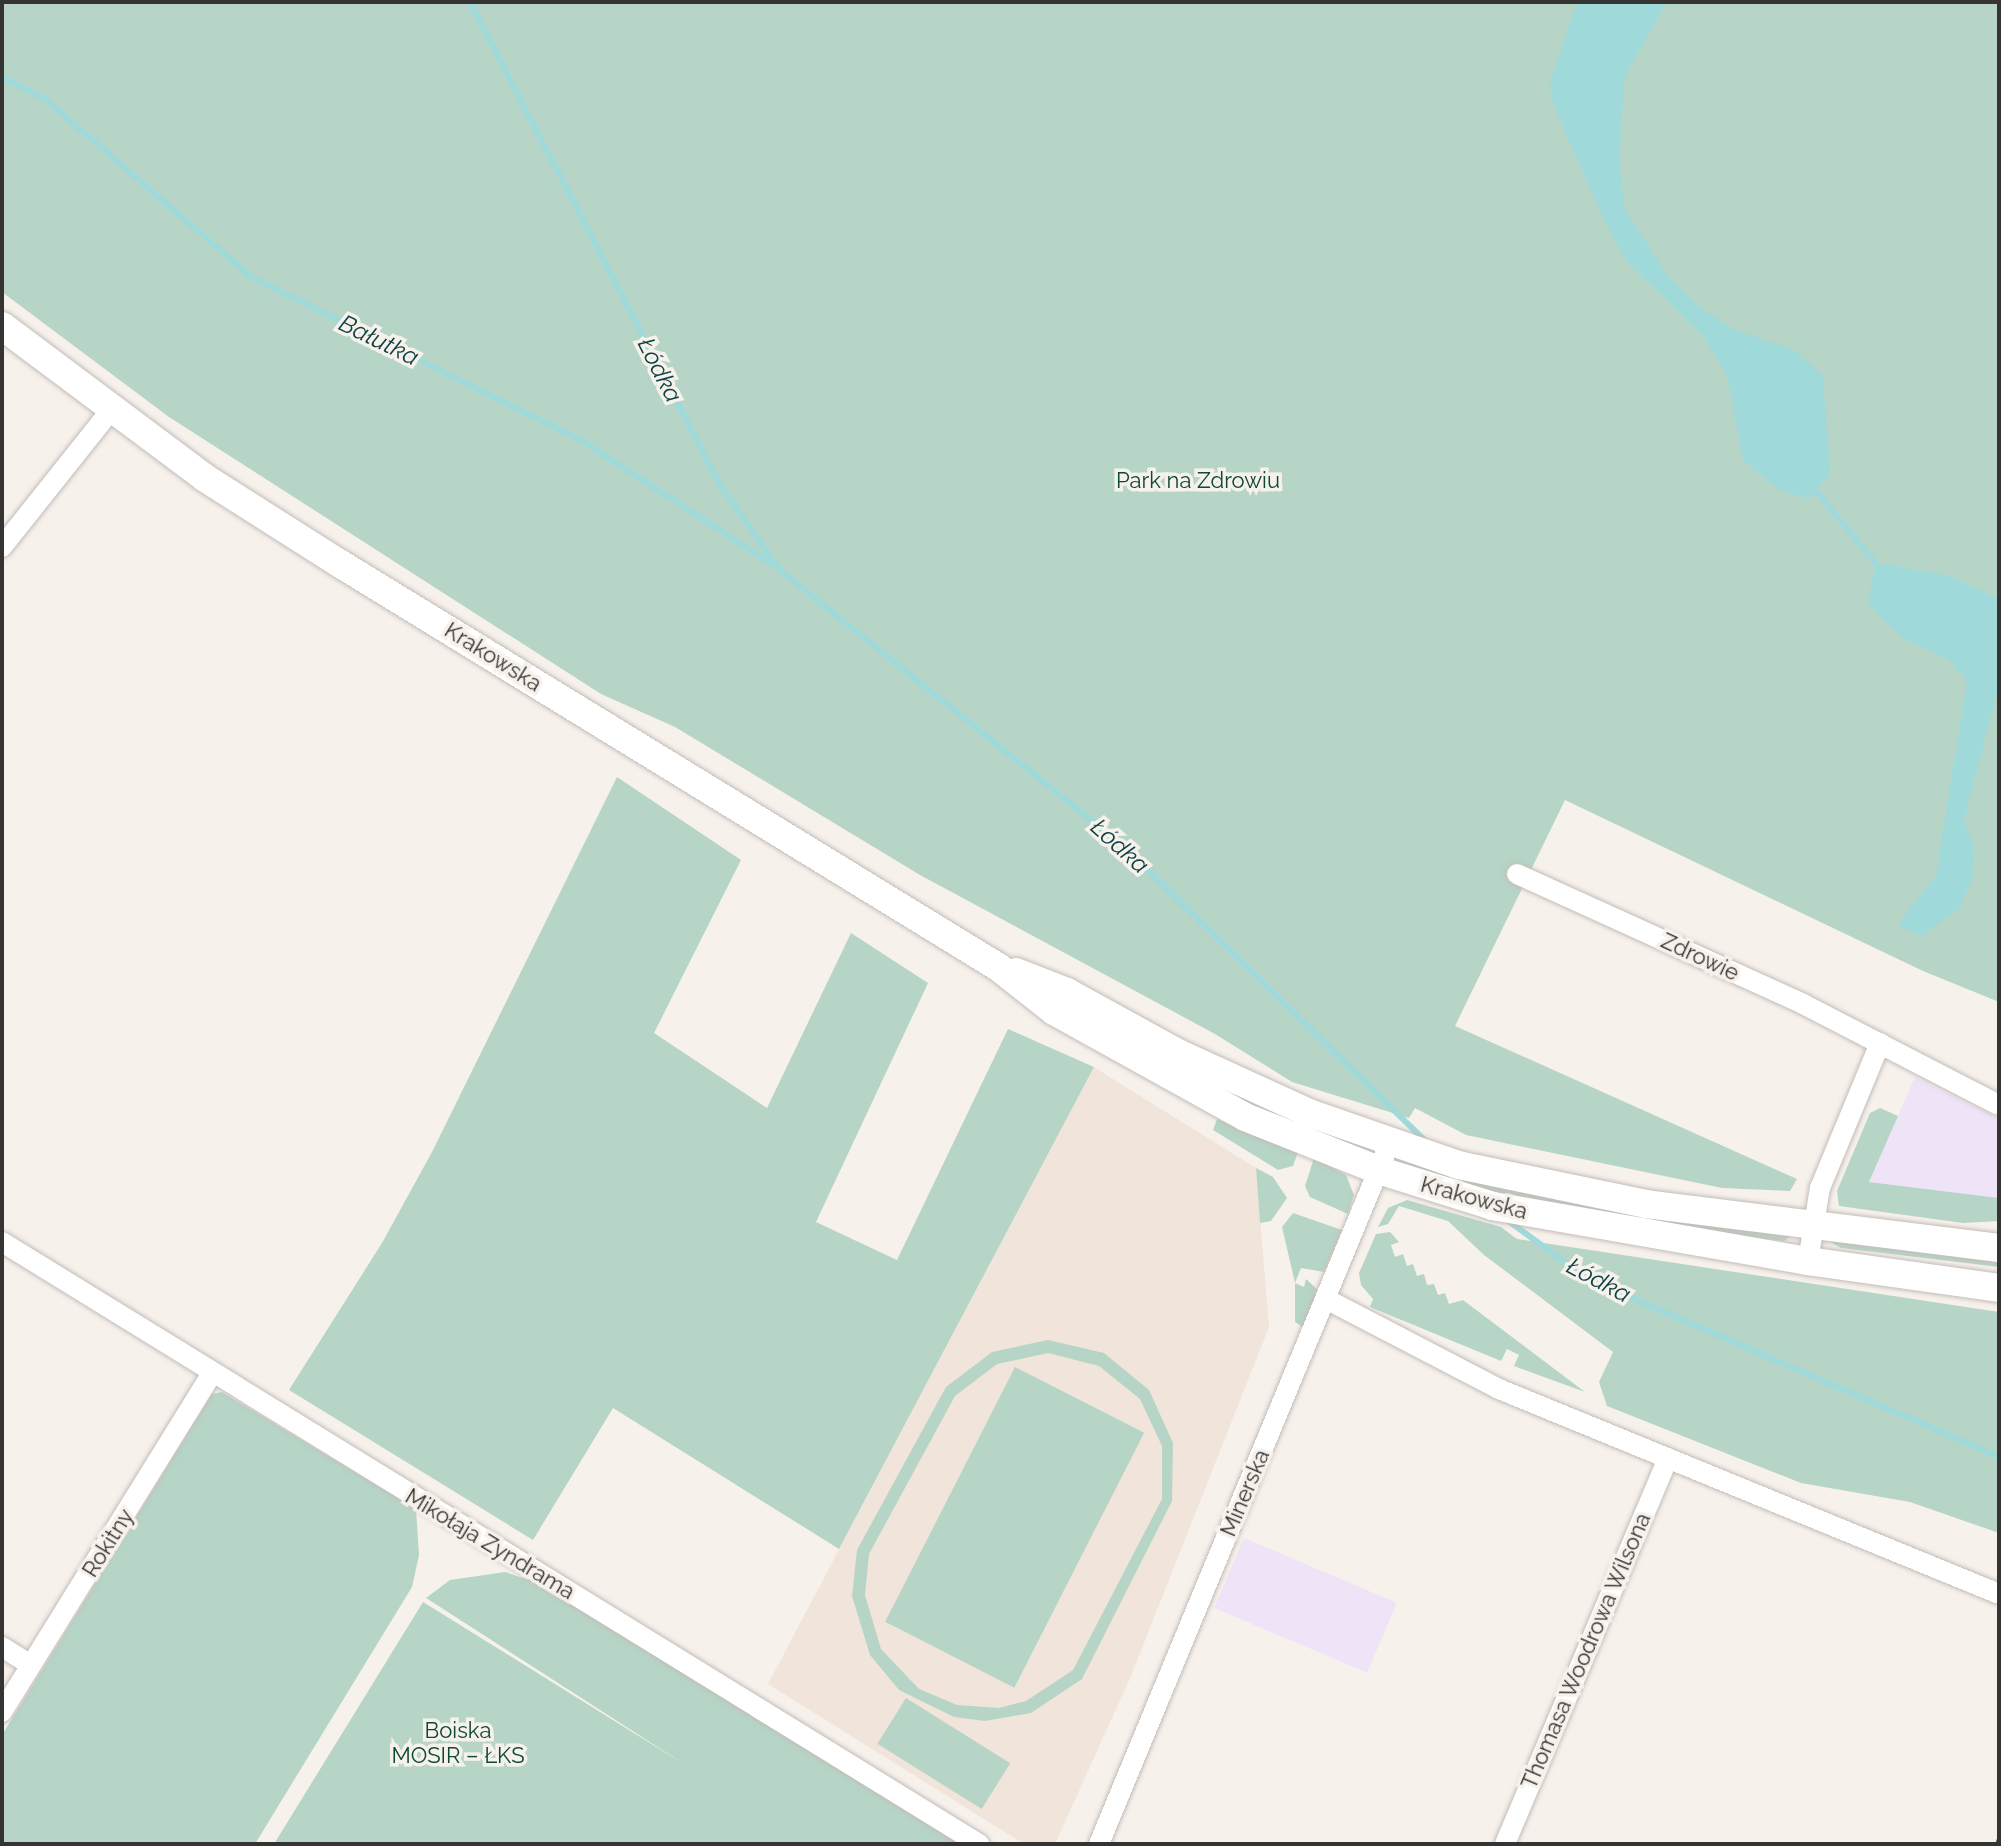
<!DOCTYPE html>
<meta charset="utf-8">
<style>
body{margin:0}
#map{position:relative;width:2001px;height:1846px;overflow:hidden;background:#f7f1ec;font-family:Raleway,sans-serif}
div>[style]{position:absolute}
[style*='--x']{left:calc(var(--x)*1px);top:calc(var(--y)*1px);width:calc(var(--w)*1px);rotate:calc(var(--a)*1deg)}
.commercial>*{inset:0;background:#efe3f7;transform-origin:0 0}
.built>*{inset:0;background:#f1e4db}
.green>*{inset:0;background:#b6d5c6;transform-origin:0 0}
.water>*{inset:0;background:#a0d9da}
.stream>*{height:6px;margin:-3px;padding:0 3px;transform-origin:3px;border-radius:3px;background:#a0d9da}
.roads{filter:drop-shadow(0 0 2px #c3bcb8) drop-shadow(0 0 2px #c3bcb8)}
.street>*{height:20px;margin:-10px;padding:0 10px;transform-origin:10px;border-radius:10px;background:#fff}
.secondary>*{height:28px;margin:-14px;padding:0 14px;transform-origin:14px;border-radius:14px;background:#fff}
.tram>*{height:2px;margin:-1px;padding:0 1px;transform-origin:1px;border-radius:1px;background:#5b5856}
span{translate:-50% -50%;white-space:nowrap;text-align:center;line-height:1.15;-webkit-text-stroke:7px #f7f1ec;paint-order:stroke}
.park-label{font-size:22px;color:#0c4933}
.street-label{font-size:22px;color:#363432}
.water-label{font-size:24px;color:#0c4243;font-style:italic}
.frame{position:absolute;inset:0;border:4px solid #363432;pointer-events:none}
</style>
<div id="map">
<div class="commercial">
<div style="clip-path:polygon(1915px 1077px,1999px 1119px,1999px 1198px,1869px 1182px)"></div>
<div style="left:1244px;top:1538px;width:166px;height:76px;rotate:23deg"></div>
</div>
<div class="built">
<div style="clip-path:polygon(1094px 1067px,1256px 1168px,1269px 1327px,1131px 1676px,1055px 1844px,1024px 1844px,768px 1684px)"></div>
</div>
<div class="green">
<div style="clip-path:polygon(2px 2px,1999px 2px,1999px 1002px,1923px 971px,1565px 800px,1455px 1026px,1797px 1179px,1790px 1191px,1722px 1188px,1466px 1135px,1415px 1108px,1409px 1118px,1292px 1082px,1215px 1034px,920px 875px,675px 727px,601px 694px,169px 417px,2px 292px)"></div>
<div style="clip-path:polygon(617px 777px,741px 860px,654px 1033px,767px 1108px,851px 933px,928px 983px,816px 1222px,897px 1260px,1008px 1029px,1094px 1067px,839px 1549px,613px 1408px,533px 1540px,289px 1390px,382px 1243px,432px 1152px)"></div>
<div style="clip-path:polygon(1880px 1108px,1898px 1116px,1869px 1182px,1999px 1198px,1999px 1221px,1963px 1223px,1839px 1206px,1837px 1191px,1870px 1113px)"></div>
<div style="clip-path:polygon(1217px 1119px,1298px 1152px,1293px 1166px,1278px 1170px,1213px 1130px)"></div>
<div style="clip-path:polygon(1314px 1158px,1346px 1175px,1354px 1195px,1348px 1214px,1310px 1197px,1305px 1186px)"></div>
<div style="clip-path:polygon(1415px 1163px,1475px 1182px,1605px 1210px,1792px 1235px,1784px 1241px,1693px 1230px,1510px 1197px,1408px 1168px)"></div>
<div style="clip-path:polygon(1256px 1168px,1273px 1177px,1287px 1198px,1271px 1221px,1260px 1223px)"></div>
<div style="clip-path:polygon(1407px 1200px,1501px 1227px,1517px 1239px,1999px 1312px,1999px 1533px,1910px 1502px,1801px 1483px,1607px 1406px,1599px 1382px,1613px 1352px,1484px 1255px,1448px 1221px,1399px 1206px,1388px 1224px,1378px 1227px,1388px 1208px)"></div>
<div style="clip-path:polygon(1293px 1213px,1342px 1230px,1324px 1272px,1301px 1268px,1295px 1283px,1304px 1287px,1306px 1279px,1317px 1289px,1306px 1329px,1295px 1322px,1295px 1283px,1282px 1227px)"></div>
<div style="clip-path:polygon(1390px 1232px,1399px 1242px,1391px 1245px,1395px 1257px,1403px 1254px,1407px 1266px,1413px 1264px,1417px 1276px,1424px 1274px,1427px 1285px,1434px 1284px,1438px 1295px,1445px 1293px,1449px 1304px,1463px 1300px,1585px 1392px,1514px 1366px,1519px 1355px,1507px 1349px,1501px 1361px,1370px 1307px,1373px 1299px,1361px 1285px,1359px 1273px,1376px 1234px)"></div>
<div style="clip-path:polygon(1829px 1241px,1999px 1259px,1999px 1267px,1841px 1248px)"></div>
<div style="clip-path:polygon(evenodd,1048px 1340px,1104px 1353px,1149px 1390px,1173px 1443px,1172px 1501px,1082px 1679px,1031px 1713px,985px 1721px,954px 1717px,899px 1690px,870px 1655px,852px 1596px,857px 1550px,946px 1387px,992px 1352px,1048px 1340px,1048px 1353px,1099px 1366px,1140px 1399px,1162px 1446px,1162px 1499px,1073px 1670px,1026px 1701px,999px 1708px,957px 1705px,919px 1689px,881px 1649px,865px 1595px,869px 1554px,955px 1396px,997px 1364px,1048px 1353px)"></div>
<div style="left:1015px;top:1367px;width:145px;height:286px;rotate:27deg"></div>
<div style="clip-path:polygon(222px 1392px,416px 1509px,419px 1555px,412px 1587px,255px 1844px,2px 1844px,2px 1735px,212px 1394px)"></div>
<div style="clip-path:polygon(505px 1572px,538px 1583px,960px 1844px,274px 1844px,423px 1602px,687px 1766px,426px 1598px,450px 1580px)"></div>
<div style="left:906px;top:1698px;width:123px;height:54px;rotate:32deg"></div>
</div>
<div class="water">
<div style="clip-path:polygon(1577px 2px,1667px 2px,1625px 76px,1619px 157px,1625px 210px,1668px 276px,1697px 305px,1732px 329px,1795px 350px,1823px 376px,1830px 474px,1809px 499px,1778px 489px,1743px 460px,1727px 376px,1702px 334px,1626px 261px,1602px 216px,1553px 104px,1550px 82px)"></div>
<div style="clip-path:polygon(1885px 564px,1950px 576px,1999px 599px,1999px 684px,1964px 821px,1975px 848px,1972px 878px,1959px 909px,1921px 937px,1898px 924px,1936px 875px,1967px 681px,1948px 659px,1905px 640px,1878px 615px,1868px 601px,1874px 571px)"></div>
</div>
<div class="stream">
<div style="--x:470;--y:2;--w:544;--a:62.63"></div>
<div style="--x:720;--y:485;--w:104;--a:54.8"></div>
<div style="--x:780;--y:570;--w:436;--a:38.8"></div>
<div style="--x:1120;--y:843;--w:428;--a:44.3"></div>
<div style="--x:2;--y:77;--w:48;--a:27.1"></div>
<div style="--x:45;--y:99;--w:272;--a:40.8"></div>
<div style="--x:251;--y:277;--w:366;--a:26.3"></div>
<div style="--x:579;--y:439;--w:232;--a:32.9"></div>
<div style="--x:1817;--y:492;--w:98;--a:50.8"></div>
<div style="--x:1506;--y:1219;--w:93;--a:36.3"></div>
<div style="--x:1581;--y:1274;--w:49;--a:25.5"></div>
<div style="--x:1625;--y:1295;--w:408;--a:23.4"></div>
</div>
<div class="roads">
<div class="street">
<div style="--x:2;--y:547;--w:175;--a:-51.5"></div>
<div style="--x:1517;--y:874;--w:314;--a:24.4"></div>
<div style="--x:1803;--y:1004;--w:220;--a:27.3"></div>
<div style="--x:2;--y:1242;--w:1148;--a:31.64"></div>
<div style="--x:1808;--y:1261;--w:74;--a:-80.7"></div>
<div style="--x:1820;--y:1188;--w:157;--a:-67.5"></div>
<div style="--x:1326;--y:1299;--w:195;--a:27.5"></div>
<div style="--x:1499;--y:1389;--w:540;--a:22.29"></div>
<div style="--x:2;--y:1647;--w:34;--a:32"></div>
<div style="--x:2;--y:1712;--w:399;--a:-58.2"></div>
<div style="--x:1099;--y:1844;--w:760;--a:-67.48"></div>
<div style="--x:1505;--y:1844;--w:419;--a:-67.1"></div>
</div>
<div class="secondary">
<div style="--x:2;--y:326;--w:254;--a:36.8"></div>
<div style="--x:205;--y:478;--w:159;--a:32.4"></div>
<div style="--x:339;--y:563;--w:773;--a:31.51"></div>
<div style="--x:998;--y:967;--w:71;--a:38.2"></div>
<div style="--x:1054;--y:1011;--w:218;--a:29"></div>
<div style="--x:1245;--y:1117;--w:143;--a:21.7"></div>
<div style="--x:1378;--y:1170;--w:121;--a:17.4"></div>
<div style="--x:1493;--y:1206;--w:320;--a:9.9"></div>
<div style="--x:1808;--y:1261;--w:193;--a:8"></div>
<div style="--x:1016;--y:972;--w:55;--a:21.4"></div>
<div style="--x:1067;--y:992;--w:127;--a:28.8"></div>
<div style="--x:1178;--y:1053;--w:144;--a:24.6"></div>
<div style="--x:1309;--y:1113;--w:158;--a:19.2"></div>
<div style="--x:1458;--y:1165;--w:192;--a:11.7"></div>
<div style="--x:1646;--y:1204;--w:356;--a:7.1"></div>
</div>
</div>
<div class="tram">
<div style="--x:1996;--y:1844;--w:9;--a:-69"></div>
</div>
<div class="park-label">
<span style="left:1198px;top:481px">Park na Zdrowiu</span>
<span style="left:458px;top:1743px">Boiska<br>MOSIR – ŁKS</span>
</div>
<div class="street-label">
<span style="left:493px;top:657px;rotate:32deg">Krakowska</span>
<span style="left:1700px;top:957px;rotate:25deg">Zdrowie</span>
<span style="left:1474px;top:1198px;rotate:15deg">Krakowska</span>
<span style="left:1245px;top:1493px;rotate:-67deg">Minerska</span>
<span style="left:108px;top:1543px;rotate:-58deg">Rokitny</span>
<span style="left:490px;top:1544px;rotate:31deg">Mikołaja Zyndrama</span>
<span style="left:1586px;top:1651px;rotate:-67deg">Thomasa Woodrowa Wilsona</span>
</div>
<div class="water-label">
<span style="left:379px;top:340px;rotate:26deg">Bałutka</span>
<span style="left:660px;top:370px;rotate:63deg">Łódka</span>
<span style="left:1120px;top:846px;rotate:42deg">Łódka</span>
<span style="left:1599px;top:1280px;rotate:28deg">Łódka</span>
</div>
<div class="frame"></div>
</div>
